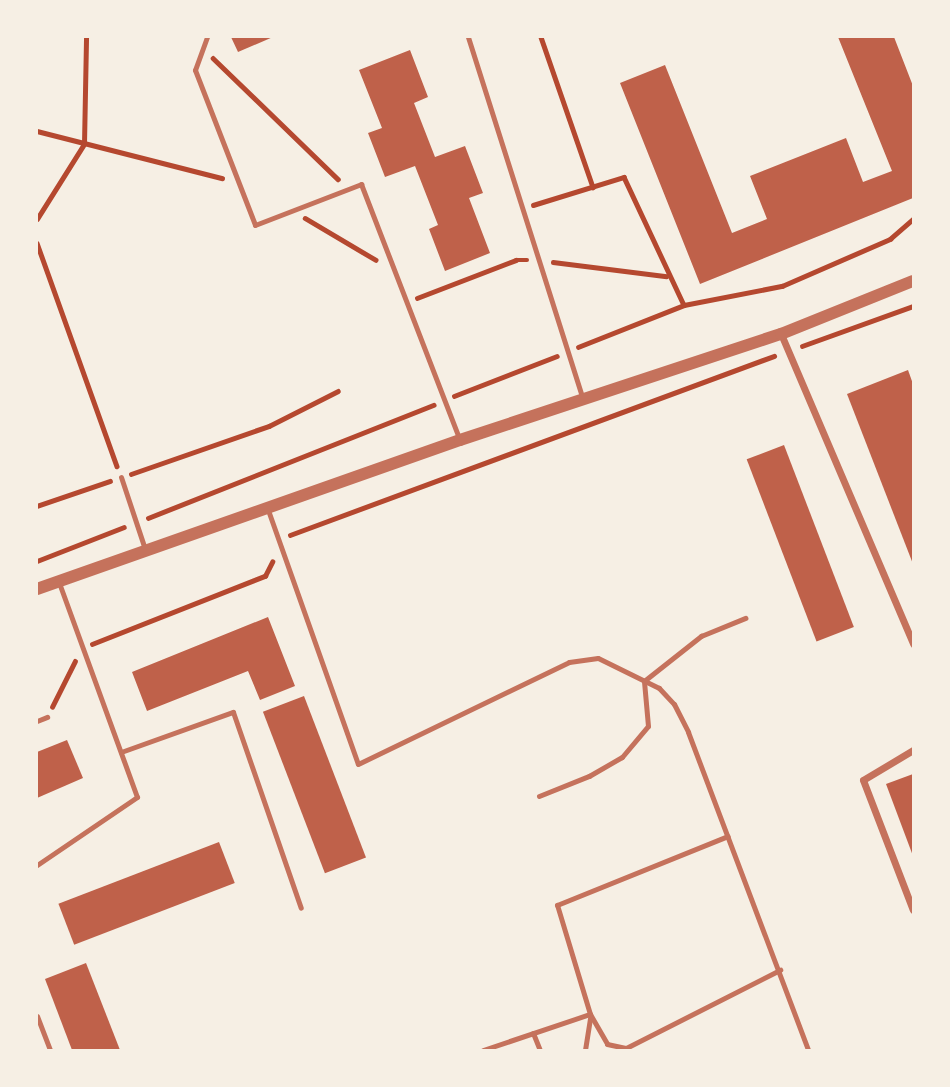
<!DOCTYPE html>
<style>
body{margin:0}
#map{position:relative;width:950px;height:1087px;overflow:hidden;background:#f6efe4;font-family:"Fira Sans Condensed",sans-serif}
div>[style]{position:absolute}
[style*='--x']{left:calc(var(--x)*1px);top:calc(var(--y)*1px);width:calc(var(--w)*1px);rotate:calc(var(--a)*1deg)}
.building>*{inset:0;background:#bf614a;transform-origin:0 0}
.path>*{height:4.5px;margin:-2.25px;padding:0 2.25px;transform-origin:2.25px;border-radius:2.25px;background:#b5482f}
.service>*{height:5px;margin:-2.5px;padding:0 2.5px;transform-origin:2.5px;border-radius:2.5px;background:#c5725c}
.minor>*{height:7px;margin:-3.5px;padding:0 3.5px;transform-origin:3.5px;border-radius:3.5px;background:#c5725c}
.tertiary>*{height:12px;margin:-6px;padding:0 6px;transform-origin:6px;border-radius:6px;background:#c5725c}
span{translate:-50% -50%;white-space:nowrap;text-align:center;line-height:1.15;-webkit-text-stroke:7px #f6efe4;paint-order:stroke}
.frame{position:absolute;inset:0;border:38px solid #f6efe4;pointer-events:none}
</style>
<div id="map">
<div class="building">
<div style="clip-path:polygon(231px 37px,273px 37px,238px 52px)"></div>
<div style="clip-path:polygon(838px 37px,894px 37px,913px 86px,913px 198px,700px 284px,620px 83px,665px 65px,732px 233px,767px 219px,750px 176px,846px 138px,863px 182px,892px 171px)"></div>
<div style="clip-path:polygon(410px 50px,428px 97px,414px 103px,435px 157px,465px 146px,483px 193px,469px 198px,490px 253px,445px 271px,429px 229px,438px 225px,415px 166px,385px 177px,368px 133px,382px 128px,359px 70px)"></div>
<div style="clip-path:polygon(908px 370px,913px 384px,913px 564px,847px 394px)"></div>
<div style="left:784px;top:445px;width:195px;height:40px;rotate:69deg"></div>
<div style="clip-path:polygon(268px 617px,295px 686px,260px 700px,248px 671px,147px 711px,132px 672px)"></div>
<div style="left:304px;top:696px;width:173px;height:44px;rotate:69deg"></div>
<div style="clip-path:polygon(67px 740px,83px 778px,37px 798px,37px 752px)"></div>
<div style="clip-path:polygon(913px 774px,913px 856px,886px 784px)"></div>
<div style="left:219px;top:842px;width:44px;height:172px;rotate:69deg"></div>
<div style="clip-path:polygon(86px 963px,120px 1050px,72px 1050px,45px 979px)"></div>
</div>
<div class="path">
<div style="--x:541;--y:37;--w:159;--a:70.9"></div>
<div style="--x:213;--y:58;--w:174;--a:44.1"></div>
<div style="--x:37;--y:131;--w:191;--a:14.3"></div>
<div style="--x:533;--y:205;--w:95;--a:-17.1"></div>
<div style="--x:624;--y:177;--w:141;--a:64.9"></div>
<div style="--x:684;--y:305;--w:100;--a:-11"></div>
<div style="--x:782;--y:286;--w:118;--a:-23.5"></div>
<div style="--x:890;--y:239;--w:30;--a:-41"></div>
<div style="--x:305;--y:218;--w:82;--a:30.6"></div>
<div style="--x:37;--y:219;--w:89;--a:-57.9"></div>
<div style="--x:84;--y:144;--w:107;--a:-88.9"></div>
<div style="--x:37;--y:243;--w:237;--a:70.3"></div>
<div style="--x:553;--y:262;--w:114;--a:7.1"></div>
<div style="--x:417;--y:298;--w:106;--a:-21"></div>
<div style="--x:516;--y:260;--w:11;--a:0"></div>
<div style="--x:802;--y:346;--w:118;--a:-19.8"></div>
<div style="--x:578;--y:347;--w:114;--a:-21.6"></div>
<div style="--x:454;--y:396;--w:110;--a:-21.2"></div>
<div style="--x:131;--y:474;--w:146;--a:-19.2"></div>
<div style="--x:269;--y:426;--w:77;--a:-26.9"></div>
<div style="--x:37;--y:506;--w:77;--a:-18.9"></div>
<div style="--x:148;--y:518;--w:307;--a:-21.6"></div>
<div style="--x:290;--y:535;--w:516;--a:-20.3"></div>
<div style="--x:37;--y:561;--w:93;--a:-21.3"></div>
<div style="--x:92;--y:644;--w:186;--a:-21.5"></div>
<div style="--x:265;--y:576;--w:16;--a:-63"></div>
<div style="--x:52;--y:707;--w:51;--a:-63.4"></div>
</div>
<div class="service">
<div style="--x:207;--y:37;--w:35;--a:110"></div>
<div style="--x:195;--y:70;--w:166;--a:68.8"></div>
<div style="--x:255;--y:225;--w:114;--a:-21.1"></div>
<div style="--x:361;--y:184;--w:274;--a:68.9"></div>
<div style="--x:468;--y:37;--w:381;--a:72.4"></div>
<div style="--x:121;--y:477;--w:76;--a:71.6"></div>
<div style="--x:268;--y:510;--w:269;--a:70.5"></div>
<div style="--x:358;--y:764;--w:234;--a:-25.8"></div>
<div style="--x:569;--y:662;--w:29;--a:-8"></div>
<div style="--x:598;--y:658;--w:68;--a:26.2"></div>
<div style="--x:659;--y:688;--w:22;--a:47"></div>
<div style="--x:674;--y:704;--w:31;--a:63"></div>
<div style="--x:688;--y:732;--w:340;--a:69.3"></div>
<div style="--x:37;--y:721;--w:11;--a:-22"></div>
<div style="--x:121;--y:752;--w:119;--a:-19.7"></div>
<div style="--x:233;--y:712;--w:207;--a:70.9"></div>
<div style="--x:539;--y:796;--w:54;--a:-21.8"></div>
<div style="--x:589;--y:776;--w:38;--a:-30"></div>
<div style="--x:622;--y:757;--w:40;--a:-50"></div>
<div style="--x:648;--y:726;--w:45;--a:-95.1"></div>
<div style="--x:644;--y:681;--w:73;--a:-38.3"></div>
<div style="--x:701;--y:636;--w:48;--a:-22.2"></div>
<div style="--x:37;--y:865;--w:121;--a:-34.2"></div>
<div style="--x:137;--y:797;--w:228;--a:-110"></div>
<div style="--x:590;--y:1014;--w:34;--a:60"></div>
<div style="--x:607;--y:1044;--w:19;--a:12"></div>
<div style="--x:626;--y:1048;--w:173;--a:-26.9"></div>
<div style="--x:37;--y:1016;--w:36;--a:69"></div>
<div style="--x:533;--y:1033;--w:18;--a:68"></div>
<div style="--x:483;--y:1050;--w:113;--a:-18.6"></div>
<div style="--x:590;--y:1014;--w:114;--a:-106.8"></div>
<div style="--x:557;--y:905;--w:184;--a:-22"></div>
<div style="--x:585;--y:1050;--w:33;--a:-81"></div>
</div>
<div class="minor">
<div style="--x:781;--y:334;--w:337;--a:66.9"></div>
<div style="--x:913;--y:750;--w:58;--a:149"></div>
<div style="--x:863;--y:780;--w:139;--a:69"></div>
</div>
<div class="tertiary">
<div style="--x:37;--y:589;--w:448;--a:-19.4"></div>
<div style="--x:460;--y:440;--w:338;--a:-18.3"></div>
<div style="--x:781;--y:334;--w:142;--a:-21.9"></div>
</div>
<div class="frame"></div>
</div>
